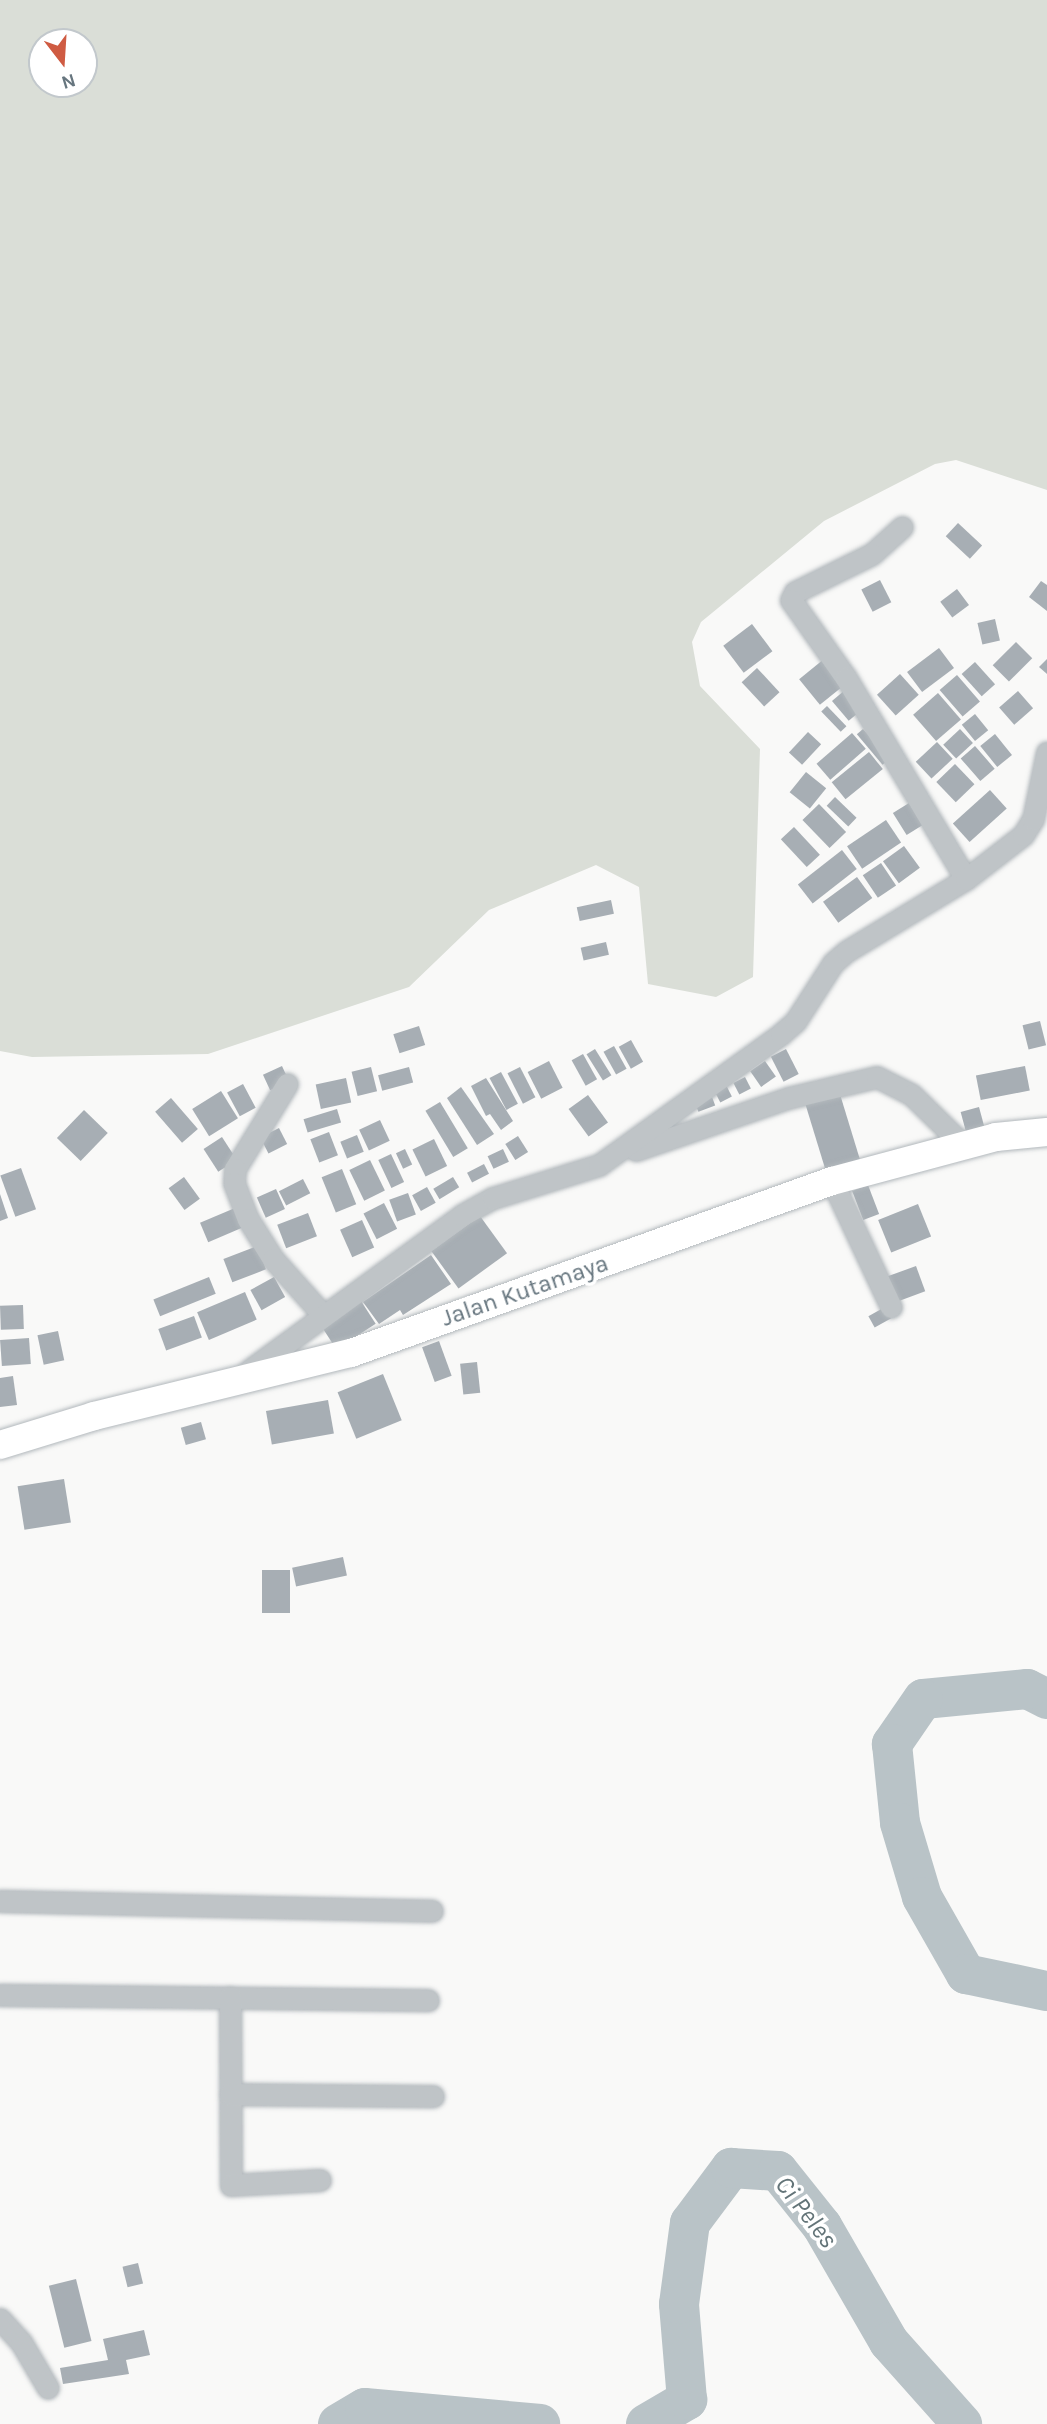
<!DOCTYPE html>
<style>
body{margin:0}
#map{position:relative;width:1047px;height:2424px;overflow:hidden;background:#f9f9f8;font-family:Karla,sans-serif}
div>[style]{position:absolute}
[style*='--x']{left:calc(var(--x)*1px);top:calc(var(--y)*1px);width:calc(var(--w)*1px);rotate:calc(var(--a)*1deg)}
.green>*{inset:0;background:#daded7}
.river>*{height:40px;margin:-20px;padding:0 20px;transform-origin:20px;border-radius:20px;background:#b9c3c7}
.building>*{inset:0;background:#a7aeb4;transform-origin:0 0}
.roads{filter:drop-shadow(0 0 2px #b2b8bc) drop-shadow(0 0 2px #b2b8bc)}
.minor>*{height:21px;margin:-10.5px;padding:0 10.5px;transform-origin:10.5px;border-radius:10.5px;background:#bfc4c7}
.secondary>*{height:28px;margin:-14px;padding:0 14px;transform-origin:14px;border-radius:14px;background:#fff}
span{translate:-50% -50%;white-space:nowrap;text-align:center;line-height:1.15;-webkit-text-stroke:7px #fff;paint-order:stroke}
.street-label{font-size:24px;color:#67767f}
.water-label{font-size:26px;color:#637478;font-style:italic}
.north{position:absolute;left:28px;top:28px;width:70px;height:70px;box-sizing:border-box;background:#fff;border:2px solid #c2c8cc;border-radius:50%;rotate:163deg;font-size:19px;font-weight:700;line-height:28px;text-align:center;color:#67767f}
.north::after{content:'';display:block;margin:auto;width:24px;height:32px;background:#cf5b42;clip-path:polygon(50% 0,100% 100%,50% 72%,0 100%)}
</style>
<div id="map">
<div class="green">
<div style="clip-path:polygon(evenodd,0 0,1047px 0,1047px 490px,956px 460px,935px 464px,824px 521px,701px 622px,692px 642px,700px 686px,760px 749px,753px 977px,716px 997px,648px 984px,639px 887px,596px 865px,489px 910px,409px 987px,208px 1054px,32px 1057px,0 1051px,0 0,42px 42px,84px 42px,84px 84px,42px 84px,42px 42px)"></div>
</div>
<div class="river">
<div style="--x:1047;--y:1699;--w:22;--a:-153"></div>
<div style="--x:1027;--y:1689;--w:104;--a:174.5"></div>
<div style="--x:923;--y:1699;--w:55;--a:124.6"></div>
<div style="--x:892;--y:1744;--w:79;--a:84.2"></div>
<div style="--x:900;--y:1823;--w:77;--a:73.4"></div>
<div style="--x:922;--y:1897;--w:89;--a:60.3"></div>
<div style="--x:966;--y:1974;--w:83;--a:11.9"></div>
<div style="--x:338;--y:2424;--w:31;--a:-31"></div>
<div style="--x:365;--y:2408;--w:176;--a:5.2"></div>
<div style="--x:646;--y:2424;--w:48;--a:-30.3"></div>
<div style="--x:687;--y:2400;--w:96;--a:-94.8"></div>
<div style="--x:679;--y:2304;--w:82;--a:-82.3"></div>
<div style="--x:690;--y:2223;--w:69;--a:-53.3"></div>
<div style="--x:731;--y:2168;--w:47;--a:3.7"></div>
<div style="--x:778;--y:2171;--w:70;--a:51.3"></div>
<div style="--x:822;--y:2226;--w:134;--a:60"></div>
<div style="--x:889;--y:2342;--w:110;--a:48.3"></div>
</div>
<div class="building">
<div style="left:958px;top:523px;width:33px;height:18px;rotate:43deg"></div>
<div style="left:880px;top:580px;width:25px;height:21px;rotate:63deg"></div>
<div style="clip-path:polygon(1041px 581px,1047px 585px,1047px 611px,1029px 597px)"></div>
<div style="left:957px;top:589px;width:20px;height:21px;rotate:53deg"></div>
<div style="left:995px;top:619px;width:22px;height:18px;rotate:77deg"></div>
<div style="left:752px;top:624px;width:34px;height:36px;rotate:53deg"></div>
<div style="left:1016px;top:642px;width:23px;height:33px;rotate:45deg"></div>
<div style="left:939px;top:648px;width:25px;height:40px;rotate:53deg"></div>
<div style="left:824px;top:659px;width:33px;height:32px;rotate:51deg"></div>
<div style="clip-path:polygon(1047px 659px,1047px 674px,1039px 667px)"></div>
<div style="left:975px;top:662px;width:30px;height:18px;rotate:48deg"></div>
<div style="left:757px;top:668px;width:33px;height:21px;rotate:47deg"></div>
<div style="left:900px;top:674px;width:28px;height:31px;rotate:48deg"></div>
<div style="left:957px;top:675px;width:35px;height:23px;rotate:49deg"></div>
<div style="left:845px;top:690px;width:26px;height:17px;rotate:50deg"></div>
<div style="left:1018px;top:691px;width:23px;height:25px;rotate:49deg"></div>
<div style="left:938px;top:693px;width:35px;height:33px;rotate:49deg"></div>
<div style="left:827px;top:706px;width:28px;height:8px;rotate:46deg"></div>
<div style="left:975px;top:714px;width:21px;height:17px;rotate:51deg"></div>
<div style="left:863px;top:729px;width:40px;height:8px;rotate:50deg"></div>
<div style="left:960px;top:729px;width:19px;height:23px;rotate:47deg"></div>
<div style="left:808px;top:732px;width:18px;height:28px;rotate:43deg"></div>
<div style="left:852px;top:733px;width:21px;height:47px;rotate:49deg"></div>
<div style="left:995px;top:734px;width:27px;height:19px;rotate:51deg"></div>
<div style="left:937px;top:742px;width:23px;height:29px;rotate:47deg"></div>
<div style="left:975px;top:746px;width:30px;height:19px;rotate:49deg"></div>
<div style="left:869px;top:752px;width:22px;height:48px;rotate:51deg"></div>
<div style="left:955px;top:764px;width:28px;height:26px;rotate:46deg"></div>
<div style="left:806px;top:772px;width:26px;height:26px;rotate:39deg"></div>
<div style="left:990px;top:790px;width:25px;height:50px;rotate:48deg"></div>
<div style="left:835px;top:797px;width:30px;height:12px;rotate:44deg"></div>
<div style="left:909px;top:803px;width:26px;height:19px;rotate:58deg"></div>
<div style="left:819px;top:804px;width:39px;height:23px;rotate:46deg"></div>
<div style="left:886px;top:820px;width:27px;height:47px;rotate:56deg"></div>
<div style="left:794px;top:827px;width:38px;height:18px;rotate:47deg"></div>
<div style="left:904px;top:846px;width:27px;height:26px;rotate:54deg"></div>
<div style="left:842px;top:850px;width:24px;height:56px;rotate:52deg"></div>
<div style="left:881px;top:863px;width:27px;height:22px;rotate:56deg"></div>
<div style="left:857px;top:877px;width:26px;height:42px;rotate:54deg"></div>
<div style="left:611px;top:900px;width:14px;height:35px;rotate:78deg"></div>
<div style="left:606px;top:942px;width:13px;height:26px;rotate:77deg"></div>
<div style="left:1040px;top:1021px;width:25px;height:18px;rotate:76deg"></div>
<div style="left:419px;top:1026px;width:20px;height:27px;rotate:72deg"></div>
<div style="left:631px;top:1040px;width:25px;height:14px;rotate:61deg"></div>
<div style="left:614px;top:1046px;width:26px;height:12px;rotate:61deg"></div>
<div style="left:595px;top:1049px;width:31px;height:10px;rotate:58deg"></div>
<div style="left:786px;top:1049px;width:28px;height:17px;rotate:63deg"></div>
<div style="left:583px;top:1054px;width:29px;height:13px;rotate:61deg"></div>
<div style="left:549px;top:1061px;width:30px;height:24px;rotate:63deg"></div>
<div style="left:765px;top:1061px;width:19px;height:18px;rotate:55deg"></div>
<div style="left:282px;top:1066px;width:17px;height:21px;rotate:65deg"></div>
<div style="left:1025px;top:1066px;width:25px;height:50px;rotate:79deg"></div>
<div style="left:371px;top:1067px;width:25px;height:20px;rotate:76deg"></div>
<div style="left:409px;top:1067px;width:16px;height:32px;rotate:75deg"></div>
<div style="left:520px;top:1067px;width:34px;height:14px;rotate:63deg"></div>
<div style="left:501px;top:1072px;width:36px;height:13px;rotate:62deg"></div>
<div style="left:745px;top:1077px;width:13px;height:13px;rotate:63deg"></div>
<div style="left:346px;top:1078px;width:25px;height:31px;rotate:78deg"></div>
<div style="clip-path:polygon(486px 1078px,513px 1121px,501px 1130px,490px 1114px,486px 1116px,471px 1086px)"></div>
<div style="left:243px;top:1084px;width:27px;height:18px;rotate:62deg"></div>
<div style="left:726px;top:1085px;width:13px;height:13px;rotate:63deg"></div>
<div style="clip-path:polygon(461px 1087px,494px 1134px,477px 1145px,447px 1098px)"></div>
<div style="left:221px;top:1091px;width:32px;height:34px;rotate:58deg"></div>
<div style="left:839px;top:1091px;width:74px;height:36px;rotate:73deg"></div>
<div style="left:588px;top:1095px;width:34px;height:24px;rotate:54deg"></div>
<div style="left:712px;top:1097px;width:9px;height:18px;rotate:69deg"></div>
<div style="left:171px;top:1098px;width:41px;height:21px;rotate:49deg"></div>
<div style="left:440px;top:1102px;width:54px;height:17px;rotate:59deg"></div>
<div style="left:979px;top:1107px;width:20px;height:19px;rotate:75deg"></div>
<div style="left:337px;top:1109px;width:14px;height:35px;rotate:73deg"></div>
<div style="left:84px;top:1110px;width:33px;height:39px;rotate:44deg"></div>
<div style="left:380px;top:1120px;width:23px;height:23px;rotate:65deg"></div>
<div style="left:279px;top:1128px;width:18px;height:21px;rotate:63deg"></div>
<div style="left:329px;top:1132px;width:25px;height:20px;rotate:69deg"></div>
<div style="left:357px;top:1135px;width:18px;height:18px;rotate:68deg"></div>
<div style="left:518px;top:1136px;width:19px;height:15px;rotate:58deg"></div>
<div style="left:222px;top:1137px;width:27px;height:22px;rotate:57deg"></div>
<div style="left:434px;top:1139px;width:30px;height:24px;rotate:64deg"></div>
<div style="left:405px;top:1149px;width:17px;height:10px;rotate:65deg"></div>
<div style="left:503px;top:1149px;width:14px;height:17px;rotate:65deg"></div>
<div style="left:391px;top:1154px;width:31px;height:14px;rotate:65deg"></div>
<div style="left:370px;top:1160px;width:34px;height:23px;rotate:64deg"></div>
<div style="left:484px;top:1164px;width:11px;height:19px;rotate:63deg"></div>
<div style="left:21px;top:1168px;width:44px;height:22px;rotate:70deg"></div>
<div style="left:342px;top:1169px;width:38px;height:22px;rotate:68deg"></div>
<div style="left:184px;top:1177px;width:27px;height:19px;rotate:54deg"></div>
<div style="left:453px;top:1177px;width:12px;height:23px;rotate:59deg"></div>
<div style="left:303px;top:1179px;width:16px;height:27px;rotate:63deg"></div>
<div style="left:868px;top:1185px;width:31px;height:17px;rotate:69deg"></div>
<div style="left:427px;top:1187px;width:18px;height:17px;rotate:61deg"></div>
<div style="left:276px;top:1189px;width:22px;height:21px;rotate:66deg"></div>
<div style="left:408px;top:1193px;width:23px;height:20px;rotate:70deg"></div>
<div style="clip-path:polygon(0 1194px,8px 1218px,0 1221px)"></div>
<div style="left:384px;top:1203px;width:29px;height:23px;rotate:63deg"></div>
<div style="left:918px;top:1204px;width:35px;height:43px;rotate:68deg"></div>
<div style="left:235px;top:1208px;width:21px;height:38px;rotate:67deg"></div>
<div style="left:308px;top:1213px;width:25px;height:33px;rotate:69deg"></div>
<div style="left:480px;top:1216px;width:46px;height:60px;rotate:54deg"></div>
<div style="left:362px;top:1220px;width:30px;height:24px;rotate:66deg"></div>
<div style="left:257px;top:1246px;width:25px;height:36px;rotate:69deg"></div>
<div style="clip-path:polygon(431px 1255px,451px 1284px,403px 1315px,400px 1310px,379px 1324px,363px 1302px)"></div>
<div style="left:916px;top:1266px;width:27px;height:33px;rotate:70deg"></div>
<div style="left:209px;top:1277px;width:18px;height:60px;rotate:68deg"></div>
<div style="left:274px;top:1277px;width:23px;height:27px;rotate:61deg"></div>
<div style="left:245px;top:1292px;width:30px;height:52px;rotate:67deg"></div>
<div style="left:361px;top:1301px;width:27px;height:47px;rotate:57deg"></div>
<div style="left:23px;top:1305px;width:24px;height:23px;rotate:88deg"></div>
<div style="left:885px;top:1307px;width:13px;height:19px;rotate:61deg"></div>
<div style="left:194px;top:1316px;width:23px;height:38px;rotate:70deg"></div>
<div style="left:58px;top:1331px;width:30px;height:21px;rotate:78deg"></div>
<div style="left:29px;top:1338px;width:26px;height:29px;rotate:86deg"></div>
<div style="left:439px;top:1341px;width:37px;height:18px;rotate:70deg"></div>
<div style="left:477px;top:1362px;width:31px;height:17px;rotate:84deg"></div>
<div style="left:383px;top:1374px;width:50px;height:49px;rotate:68deg"></div>
<div style="clip-path:polygon(13px 1376px,17px 1405px,0 1407px,0 1378px)"></div>
<div style="left:328px;top:1400px;width:34px;height:63px;rotate:80deg"></div>
<div style="left:201px;top:1422px;width:18px;height:21px;rotate:74deg"></div>
<div style="left:64px;top:1479px;width:44px;height:47px;rotate:81deg"></div>
<div style="left:343px;top:1557px;width:19px;height:52px;rotate:78deg"></div>
<div style="left:262px;top:1570px;width:28px;height:43px"></div>
<div style="left:138px;top:2263px;width:21px;height:16px;rotate:76deg"></div>
<div style="left:76px;top:2279px;width:64px;height:28px;rotate:76deg"></div>
<div style="clip-path:polygon(144px 2330px,150px 2355px,126px 2360px,129px 2374px,63px 2384px,60px 2368px,108px 2360px,103px 2339px)"></div>
</div>
<div class="roads">
<div class="minor">
<div style="--x:902;--y:527;--w:40;--a:138"></div>
<div style="--x:872;--y:554;--w:86;--a:153.7"></div>
<div style="--x:795;--y:592;--w:9;--a:117"></div>
<div style="--x:791;--y:600;--w:95;--a:54.8"></div>
<div style="--x:846;--y:678;--w:234;--a:59.2"></div>
<div style="--x:287;--y:1084;--w:100;--a:121.5"></div>
<div style="--x:235;--y:1169;--w:14;--a:94"></div>
<div style="--x:234;--y:1183;--w:39;--a:69"></div>
<div style="--x:248;--y:1219;--w:47;--a:58"></div>
<div style="--x:273;--y:1259;--w:76;--a:48.2"></div>
<div style="--x:636;--y:1150;--w:161;--a:-18.9"></div>
<div style="--x:788;--y:1098;--w:91;--a:-13.3"></div>
<div style="--x:877;--y:1077;--w:39;--a:27"></div>
<div style="--x:912;--y:1095;--w:73;--a:44.4"></div>
<div style="--x:832;--y:1181;--w:139;--a:64.9"></div>
<div style="--x:240;--y:1377;--w:275;--a:-36.1"></div>
<div style="--x:462;--y:1215;--w:35;--a:-29"></div>
<div style="--x:493;--y:1198;--w:111;--a:-17.3"></div>
<div style="--x:599;--y:1165;--w:224;--a:-35.7"></div>
<div style="--x:781;--y:1034;--w:18;--a:-41"></div>
<div style="--x:795;--y:1022;--w:70;--a:-57.2"></div>
<div style="--x:833;--y:963;--w:18;--a:-41"></div>
<div style="--x:847;--y:951;--w:139;--a:-31.2"></div>
<div style="--x:966;--y:879;--w:72;--a:-37.7"></div>
<div style="--x:1023;--y:835;--w:19;--a:-58"></div>
<div style="--x:1033;--y:819;--w:68;--a:-78.2"></div>
<div style="--x:0;--y:1901;--w:432;--a:1.3"></div>
<div style="--x:0;--y:1995;--w:428;--a:0.7"></div>
<div style="--x:230;--y:1997;--w:188;--a:89.7"></div>
<div style="--x:231;--y:2185;--w:89;--a:-3.2"></div>
<div style="--x:230;--y:2094;--w:203;--a:0.6"></div>
<div style="--x:0;--y:2319;--w:31;--a:48"></div>
<div style="--x:21;--y:2342;--w:53;--a:59.6"></div>
</div>
<div class="secondary">
<div style="--x:0;--y:1445;--w:98;--a:-17.1"></div>
<div style="--x:94;--y:1416;--w:265;--a:-13.8"></div>
<div style="--x:351;--y:1353;--w:511;--a:-19.68"></div>
<div style="--x:832;--y:1181;--w:170;--a:-15"></div>
<div style="--x:996;--y:1137;--w:51;--a:-5.6"></div>
</div>
</div>
<div class="street-label">
<span style="left:525px;top:1291px;rotate:-19deg">Jalan Kutamaya</span>
</div>
<div class="water-label">
<span style="left:806px;top:2212px;rotate:52deg">Ci Peles</span>
</div>
<div class="north">N</div>
</div>
